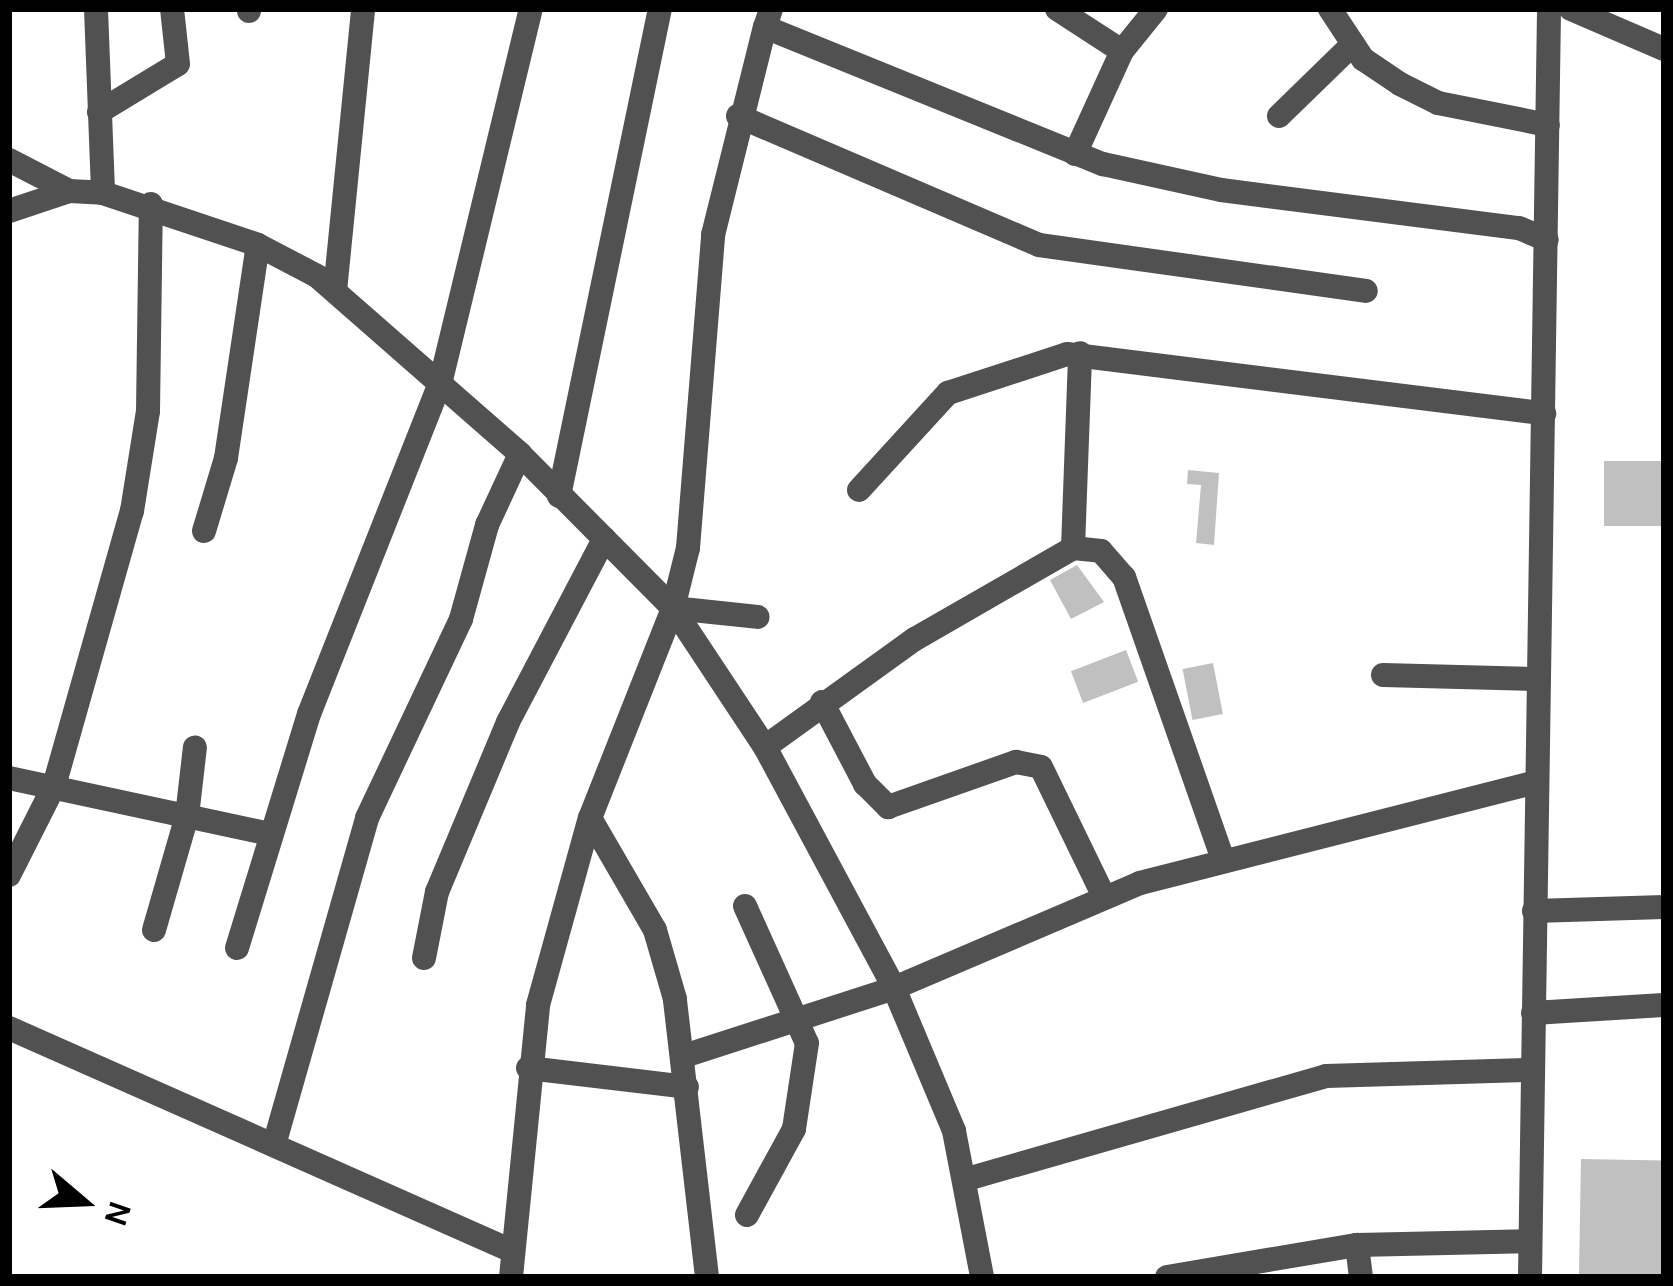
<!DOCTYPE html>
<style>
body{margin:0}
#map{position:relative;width:1673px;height:1286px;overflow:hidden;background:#fff;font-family:Karla,sans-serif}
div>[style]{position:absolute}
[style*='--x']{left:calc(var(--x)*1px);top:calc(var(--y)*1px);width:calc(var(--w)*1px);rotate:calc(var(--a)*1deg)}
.building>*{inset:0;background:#c0c0c0;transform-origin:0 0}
.minor>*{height:24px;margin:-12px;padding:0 12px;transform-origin:12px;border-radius:12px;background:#515151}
span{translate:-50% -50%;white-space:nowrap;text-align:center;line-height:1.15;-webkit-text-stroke:9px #fff;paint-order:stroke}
.frame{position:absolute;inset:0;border:12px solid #000;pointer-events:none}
.north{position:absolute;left:24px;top:1142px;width:120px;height:120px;-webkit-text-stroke:9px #fff;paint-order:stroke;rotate:109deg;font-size:33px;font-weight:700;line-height:48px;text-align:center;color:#000}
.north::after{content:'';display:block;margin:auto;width:42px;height:54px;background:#000;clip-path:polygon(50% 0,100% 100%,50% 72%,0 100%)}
</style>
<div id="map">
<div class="building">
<div style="left:1604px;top:461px;width:60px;height:65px"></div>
<div style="clip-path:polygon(1188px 470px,1219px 473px,1214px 545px,1196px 543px,1201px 485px,1187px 484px)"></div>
<div style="clip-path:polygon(1077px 565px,1104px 602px,1071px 619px,1050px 580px)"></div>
<div style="left:1126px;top:650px;width:34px;height:59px;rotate:69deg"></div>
<div style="left:1213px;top:663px;width:52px;height:31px;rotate:79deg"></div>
<div style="left:1581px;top:1159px;width:83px;height:118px;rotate:1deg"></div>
</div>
<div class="minor">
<div style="--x:96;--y:9;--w:184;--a:87.8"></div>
<div style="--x:771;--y:9;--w:19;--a:108"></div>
<div style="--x:765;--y:27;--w:365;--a:22.1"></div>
<div style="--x:1103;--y:164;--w:121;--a:12.4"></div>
<div style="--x:1221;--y:190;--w:300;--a:7.3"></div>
<div style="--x:1519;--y:228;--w:30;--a:23"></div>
<div style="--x:1057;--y:9;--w:77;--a:32.9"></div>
<div style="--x:1330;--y:9;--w:60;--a:56.6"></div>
<div style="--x:1363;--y:59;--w:45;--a:34"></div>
<div style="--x:1400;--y:84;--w:42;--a:26.6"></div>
<div style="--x:1438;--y:103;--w:112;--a:11.3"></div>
<div style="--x:1571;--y:9;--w:101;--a:23.3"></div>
<div style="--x:249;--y:11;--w:2;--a:-90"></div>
<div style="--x:99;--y:112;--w:92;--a:-31.3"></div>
<div style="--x:178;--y:64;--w:55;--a:-96.2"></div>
<div style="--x:738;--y:116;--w:327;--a:23.2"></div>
<div style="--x:1039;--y:245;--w:330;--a:8"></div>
<div style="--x:1279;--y:116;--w:103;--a:-44.2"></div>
<div style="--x:1075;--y:154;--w:113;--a:-65.5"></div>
<div style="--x:1122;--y:51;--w:54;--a:-51"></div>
<div style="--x:9;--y:160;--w:68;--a:27.3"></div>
<div style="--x:9;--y:211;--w:63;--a:-18.4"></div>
<div style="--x:69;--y:191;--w:34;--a:3"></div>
<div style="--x:103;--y:193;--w:163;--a:18.5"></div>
<div style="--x:258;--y:245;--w:67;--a:27.7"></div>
<div style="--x:317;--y:276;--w:270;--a:41.2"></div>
<div style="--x:520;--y:454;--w:217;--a:45.2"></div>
<div style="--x:673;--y:608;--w:85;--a:6"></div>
<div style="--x:335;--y:291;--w:283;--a:-84.3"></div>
<div style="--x:859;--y:490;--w:132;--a:-47.5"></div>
<div style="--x:948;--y:393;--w:125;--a:-18.1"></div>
<div style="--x:1067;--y:354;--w:481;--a:7.1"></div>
<div style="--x:559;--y:496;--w:497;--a:-78.3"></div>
<div style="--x:204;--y:531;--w:76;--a:-73.2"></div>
<div style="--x:226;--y:458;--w:215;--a:-81.5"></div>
<div style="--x:1073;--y:548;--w:28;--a:6"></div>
<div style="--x:1101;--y:551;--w:35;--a:49"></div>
<div style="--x:1124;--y:577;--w:300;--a:70.7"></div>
<div style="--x:673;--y:608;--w:62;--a:-76"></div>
<div style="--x:688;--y:548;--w:314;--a:-85.4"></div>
<div style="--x:713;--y:235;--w:214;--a:-76"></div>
<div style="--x:1383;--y:675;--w:156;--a:1.5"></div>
<div style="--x:822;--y:702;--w:93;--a:62.3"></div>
<div style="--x:865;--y:784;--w:33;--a:45"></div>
<div style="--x:888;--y:807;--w:136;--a:-19.4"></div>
<div style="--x:1016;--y:762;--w:25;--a:11"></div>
<div style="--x:1041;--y:767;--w:144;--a:64.1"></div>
<div style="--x:765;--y:747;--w:185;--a:-35.8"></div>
<div style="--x:915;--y:639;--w:182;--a:-29.9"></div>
<div style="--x:1073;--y:548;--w:195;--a:-87.9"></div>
<div style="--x:9;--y:778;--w:267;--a:12.1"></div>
<div style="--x:9;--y:875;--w:100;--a:-63.2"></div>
<div style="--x:54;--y:786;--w:286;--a:-74.2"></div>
<div style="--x:132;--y:511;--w:101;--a:-80.9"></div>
<div style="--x:148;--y:411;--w:207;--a:-89.2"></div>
<div style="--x:745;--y:906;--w:150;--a:65.7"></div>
<div style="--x:807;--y:1043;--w:87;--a:98.6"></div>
<div style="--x:794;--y:1129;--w:98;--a:118.7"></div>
<div style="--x:1534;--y:911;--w:130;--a:-1.8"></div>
<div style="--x:154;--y:930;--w:119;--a:-73.9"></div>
<div style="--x:187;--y:816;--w:69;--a:-83.4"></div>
<div style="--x:237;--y:948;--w:245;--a:-72.9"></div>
<div style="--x:309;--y:714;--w:359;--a:-68.4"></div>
<div style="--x:441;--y:380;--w:382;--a:-76.4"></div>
<div style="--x:424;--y:958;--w:67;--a:-78.9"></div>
<div style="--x:437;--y:892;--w:184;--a:-67.3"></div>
<div style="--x:508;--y:722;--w:207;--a:-62.3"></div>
<div style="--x:1533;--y:1013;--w:131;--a:-3.5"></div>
<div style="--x:9;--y:1028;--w:548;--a:23.9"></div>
<div style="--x:684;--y:1056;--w:221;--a:-17.9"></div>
<div style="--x:894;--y:988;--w:155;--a:67.2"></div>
<div style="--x:954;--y:1131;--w:149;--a:79.1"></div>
<div style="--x:528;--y:1068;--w:160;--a:6.8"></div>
<div style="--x:274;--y:1145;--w:340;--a:-74.1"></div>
<div style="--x:367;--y:818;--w:220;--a:-64.7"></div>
<div style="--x:461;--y:619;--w:98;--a:-74.5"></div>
<div style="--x:487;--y:525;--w:78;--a:-65.1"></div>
<div style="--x:967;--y:1179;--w:373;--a:-16"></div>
<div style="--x:1326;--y:1076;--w:206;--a:-1.7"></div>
<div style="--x:1357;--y:1245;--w:32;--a:83"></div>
<div style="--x:511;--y:1277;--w:273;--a:-84.3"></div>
<div style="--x:538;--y:1005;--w:194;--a:-74.5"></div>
<div style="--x:707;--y:1277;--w:280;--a:-96.6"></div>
<div style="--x:675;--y:999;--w:72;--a:-106.2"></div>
<div style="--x:655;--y:930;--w:129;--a:-120.1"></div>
<div style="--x:590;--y:818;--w:226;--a:-68.4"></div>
<div style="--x:673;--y:608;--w:167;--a:56.5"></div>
<div style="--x:765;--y:747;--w:273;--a:61.8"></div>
<div style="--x:894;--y:988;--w:267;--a:-23.1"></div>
<div style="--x:1140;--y:883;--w:409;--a:-14.3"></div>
<div style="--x:1167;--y:1277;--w:193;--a:-9.6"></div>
<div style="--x:1357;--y:1245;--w:173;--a:-1.3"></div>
<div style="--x:1530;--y:1277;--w:1268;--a:-89.14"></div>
</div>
<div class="frame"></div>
<div class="north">N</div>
</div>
